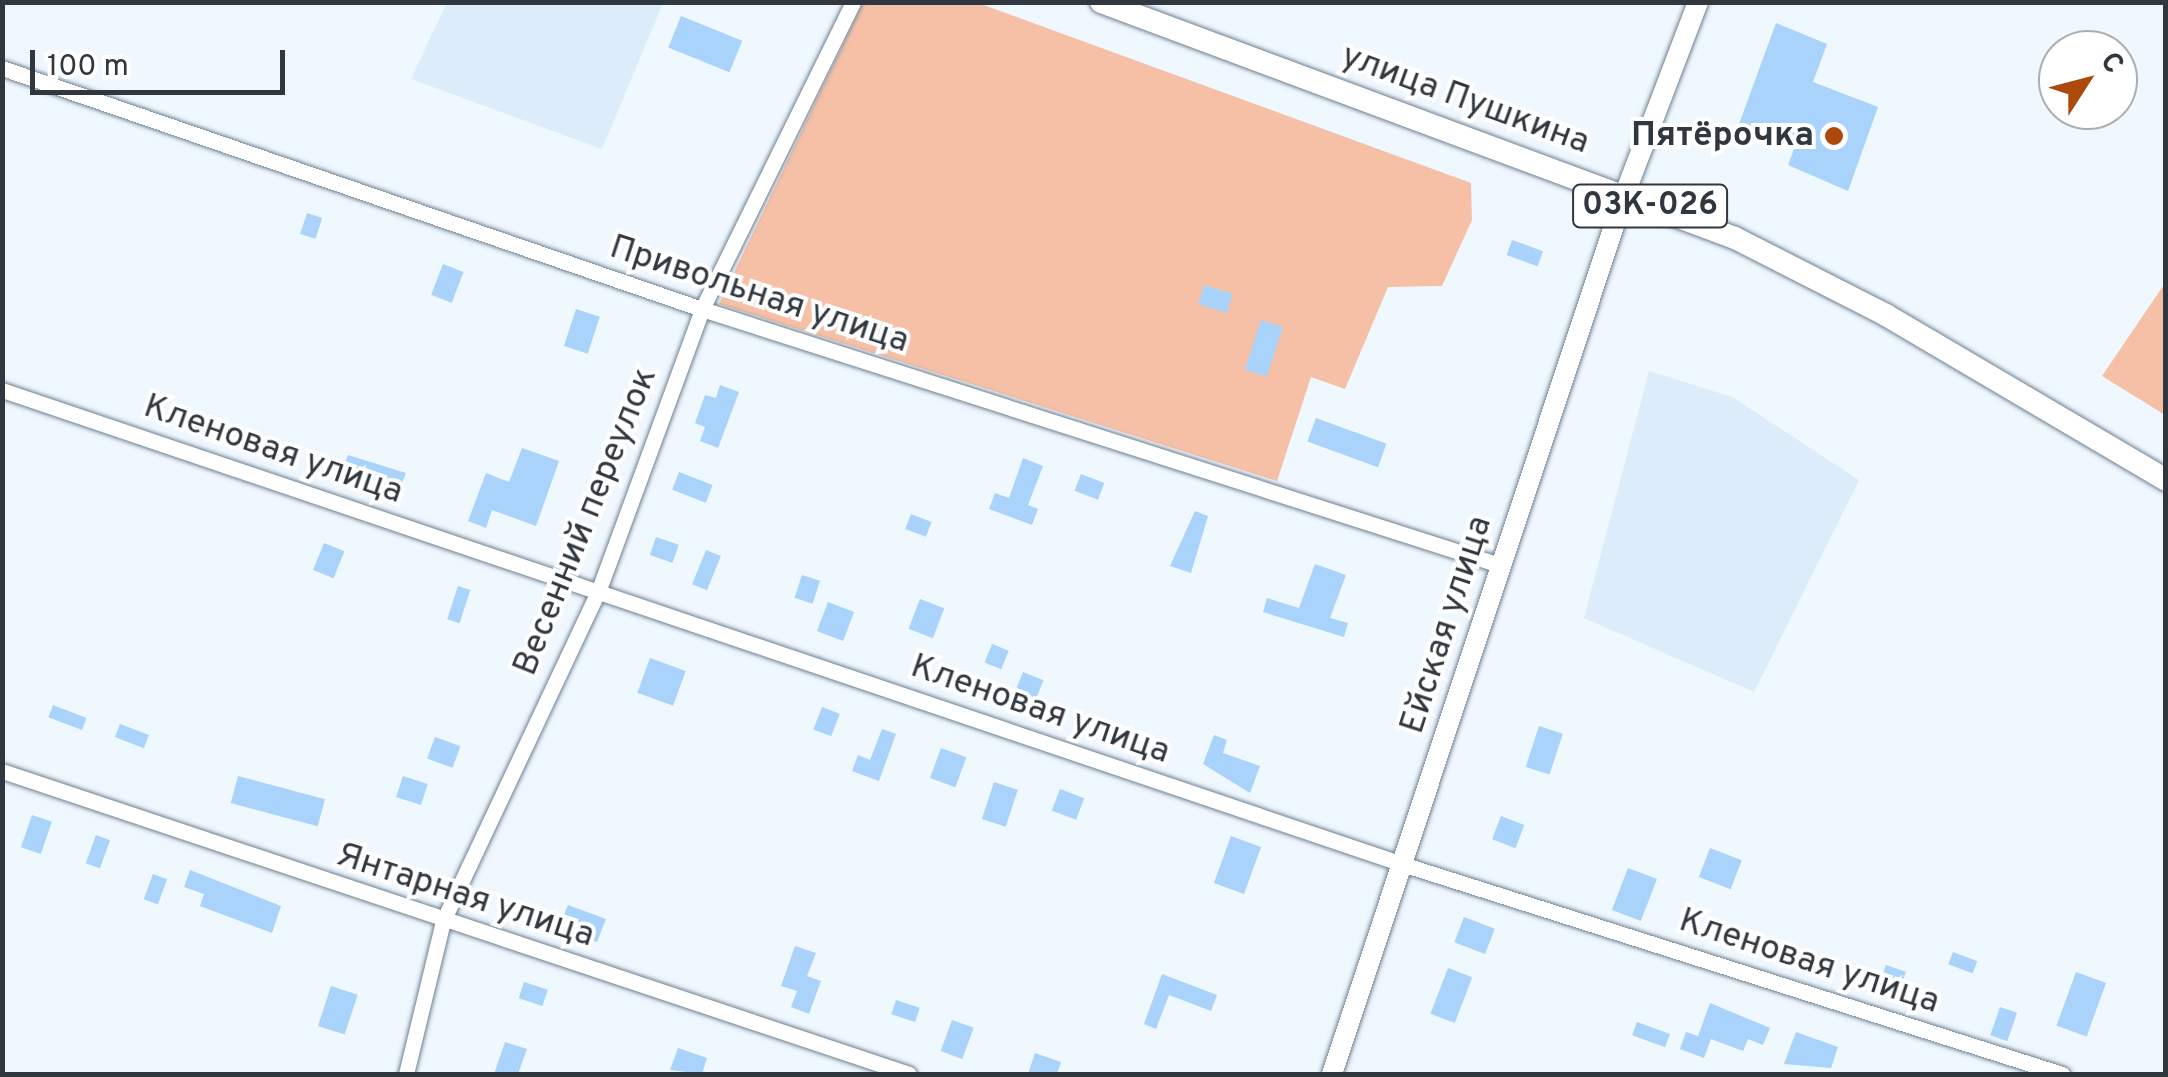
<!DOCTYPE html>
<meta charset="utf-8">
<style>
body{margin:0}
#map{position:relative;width:2168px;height:1077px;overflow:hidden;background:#eff7ff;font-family:Overpass,sans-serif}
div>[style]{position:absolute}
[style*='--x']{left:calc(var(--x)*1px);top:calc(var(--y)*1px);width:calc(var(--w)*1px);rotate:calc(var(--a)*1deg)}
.built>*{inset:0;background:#dcecfa}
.green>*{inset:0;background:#f6c0a7}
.building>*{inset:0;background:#a9d3fa;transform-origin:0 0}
.roads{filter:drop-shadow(0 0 2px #6e8090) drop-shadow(0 0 2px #6e8090)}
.street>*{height:15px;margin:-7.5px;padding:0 7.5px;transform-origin:7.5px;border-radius:7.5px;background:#fff}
.secondary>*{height:20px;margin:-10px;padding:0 10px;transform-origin:10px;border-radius:10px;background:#fff}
.primary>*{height:22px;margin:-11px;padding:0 11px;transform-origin:11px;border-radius:11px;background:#fff}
.dots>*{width:28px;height:28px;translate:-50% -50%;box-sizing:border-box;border:5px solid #fff;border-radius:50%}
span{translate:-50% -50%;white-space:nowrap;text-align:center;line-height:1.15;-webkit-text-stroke:8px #fff;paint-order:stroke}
.shield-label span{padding:2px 8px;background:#fff;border:2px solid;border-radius:8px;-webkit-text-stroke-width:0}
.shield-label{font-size:32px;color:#30373f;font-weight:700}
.street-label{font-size:35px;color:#30373f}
.poi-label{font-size:35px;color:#30373f;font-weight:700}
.right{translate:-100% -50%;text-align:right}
.frame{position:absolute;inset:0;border:5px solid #30373f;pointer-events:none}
.north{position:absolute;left:2038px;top:30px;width:100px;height:100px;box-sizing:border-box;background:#fff;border:2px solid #acafb2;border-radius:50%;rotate:54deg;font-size:28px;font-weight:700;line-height:40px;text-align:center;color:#30373f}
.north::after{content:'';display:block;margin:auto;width:35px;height:45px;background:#ac4a0b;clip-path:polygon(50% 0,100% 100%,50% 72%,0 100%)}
.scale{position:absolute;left:30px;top:50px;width:255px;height:45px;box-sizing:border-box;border:5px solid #30373f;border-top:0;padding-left:12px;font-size:30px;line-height:35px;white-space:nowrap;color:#30373f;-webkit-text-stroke:8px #fff;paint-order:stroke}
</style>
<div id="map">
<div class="built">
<div style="clip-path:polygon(447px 2px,663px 2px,663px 3px,602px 149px,411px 79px)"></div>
<div style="clip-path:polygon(1649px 371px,1732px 397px,1859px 480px,1754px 692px,1584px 618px)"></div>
</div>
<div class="green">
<div style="clip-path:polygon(863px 3px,978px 3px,1471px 183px,1472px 220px,1442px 286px,1388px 287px,1345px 389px,1311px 377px,1277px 481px,719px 304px)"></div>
<div style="clip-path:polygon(2165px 283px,2165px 415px,2102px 376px)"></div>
</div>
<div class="building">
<div style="left:681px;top:16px;width:66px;height:34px;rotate:22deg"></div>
<div style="clip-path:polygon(1776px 23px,1827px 44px,1813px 82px,1878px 107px,1848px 191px,1788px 165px,1794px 149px,1739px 124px)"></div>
<div style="left:307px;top:213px;width:16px;height:22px;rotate:18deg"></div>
<div style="left:1512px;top:240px;width:33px;height:16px;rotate:20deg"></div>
<div style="left:443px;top:264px;width:22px;height:33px;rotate:21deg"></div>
<div style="left:1204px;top:285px;width:30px;height:20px;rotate:17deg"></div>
<div style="left:576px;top:309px;width:25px;height:39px;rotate:18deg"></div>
<div style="left:1261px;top:320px;width:23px;height:52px;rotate:18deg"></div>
<div style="clip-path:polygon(720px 385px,739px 392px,718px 448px,700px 441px,705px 427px,695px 423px,705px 395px,716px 398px)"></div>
<div style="left:1316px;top:418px;width:75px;height:25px;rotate:20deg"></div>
<div style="clip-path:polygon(522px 448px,559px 461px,536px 526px,492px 510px,486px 528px,468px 521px,486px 473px,509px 482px)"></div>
<div style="clip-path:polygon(348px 455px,406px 473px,399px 490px,343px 469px)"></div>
<div style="clip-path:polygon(1023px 458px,1043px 466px,1028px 505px,1038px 509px,1032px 525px,989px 509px,995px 493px,1009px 498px)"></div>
<div style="left:679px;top:472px;width:36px;height:19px;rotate:21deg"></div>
<div style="left:1081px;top:474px;width:25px;height:18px;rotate:21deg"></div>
<div style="clip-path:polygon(1195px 511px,1208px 516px,1191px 573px,1170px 566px)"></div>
<div style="left:911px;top:514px;width:22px;height:16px;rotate:21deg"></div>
<div style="left:656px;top:537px;width:24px;height:19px;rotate:19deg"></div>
<div style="left:324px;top:543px;width:22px;height:29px;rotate:22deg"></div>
<div style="left:706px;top:550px;width:16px;height:37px;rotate:22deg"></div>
<div style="clip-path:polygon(1315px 564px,1346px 575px,1330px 618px,1348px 623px,1344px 637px,1263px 612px,1267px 598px,1299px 608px)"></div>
<div style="left:802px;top:575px;width:19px;height:24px;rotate:18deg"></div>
<div style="left:458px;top:586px;width:13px;height:35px;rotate:18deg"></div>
<div style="left:920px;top:599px;width:26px;height:32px;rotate:21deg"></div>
<div style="left:828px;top:602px;width:28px;height:31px;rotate:21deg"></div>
<div style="left:992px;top:644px;width:18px;height:20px;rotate:22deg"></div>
<div style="left:650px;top:658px;width:38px;height:37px;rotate:20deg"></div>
<div style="left:1023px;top:672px;width:22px;height:35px;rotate:22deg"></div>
<div style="left:53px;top:705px;width:36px;height:13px;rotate:21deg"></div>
<div style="left:822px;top:707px;width:19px;height:24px;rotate:21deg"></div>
<div style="left:120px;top:724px;width:31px;height:14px;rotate:21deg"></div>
<div style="left:1539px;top:726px;width:25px;height:43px;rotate:18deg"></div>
<div style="clip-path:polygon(882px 729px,896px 734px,879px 781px,852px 771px,858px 755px,870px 760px)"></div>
<div style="clip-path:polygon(1214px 735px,1227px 740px,1223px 753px,1260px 766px,1250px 793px,1203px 764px)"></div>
<div style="left:435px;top:737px;width:27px;height:23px;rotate:20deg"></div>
<div style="left:941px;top:748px;width:27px;height:32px;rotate:20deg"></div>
<div style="left:238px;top:776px;width:90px;height:28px;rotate:15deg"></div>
<div style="left:403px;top:776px;width:26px;height:22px;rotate:18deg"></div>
<div style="left:994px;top:782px;width:25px;height:39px;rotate:18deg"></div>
<div style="left:1060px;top:789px;width:26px;height:23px;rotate:21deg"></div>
<div style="left:32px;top:815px;width:21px;height:34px;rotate:19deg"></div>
<div style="left:1501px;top:816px;width:25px;height:25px;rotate:21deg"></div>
<div style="left:96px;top:835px;width:15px;height:30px;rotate:20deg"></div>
<div style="left:1231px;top:836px;width:32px;height:50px;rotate:20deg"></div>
<div style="left:1710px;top:848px;width:34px;height:31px;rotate:21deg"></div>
<div style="left:1628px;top:868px;width:31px;height:45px;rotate:21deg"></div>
<div style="clip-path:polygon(190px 870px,281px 906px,272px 933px,200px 906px,204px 894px,184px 887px)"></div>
<div style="left:153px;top:874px;width:15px;height:27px;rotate:20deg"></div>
<div style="clip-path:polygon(568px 905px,606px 919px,597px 942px,576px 934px,580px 924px,563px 917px)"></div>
<div style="left:1464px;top:917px;width:33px;height:27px;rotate:21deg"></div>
<div style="clip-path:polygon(795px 946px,816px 953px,807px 976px,821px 981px,809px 1014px,791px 1007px,797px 991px,781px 986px)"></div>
<div style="left:1953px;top:952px;width:26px;height:13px;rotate:21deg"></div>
<div style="left:1886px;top:965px;width:21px;height:32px;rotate:19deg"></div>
<div style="left:1448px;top:968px;width:26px;height:49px;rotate:21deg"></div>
<div style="left:2076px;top:972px;width:32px;height:57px;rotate:20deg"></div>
<div style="clip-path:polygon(1162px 974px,1217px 995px,1211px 1011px,1169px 995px,1156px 1029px,1144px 1024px)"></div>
<div style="left:524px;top:982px;width:25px;height:17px;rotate:18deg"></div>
<div style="left:331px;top:986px;width:28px;height:42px;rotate:18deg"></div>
<div style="left:896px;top:1000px;width:25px;height:15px;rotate:18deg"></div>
<div style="clip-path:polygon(1710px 1003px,1770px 1028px,1763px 1045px,1748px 1039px,1743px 1051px,1711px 1039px,1704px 1058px,1680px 1049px,1686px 1032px,1698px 1036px)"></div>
<div style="left:2000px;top:1007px;width:18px;height:30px;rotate:19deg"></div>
<div style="left:952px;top:1020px;width:23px;height:33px;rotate:20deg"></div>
<div style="left:1637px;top:1022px;width:35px;height:14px;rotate:20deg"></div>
<div style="clip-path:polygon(1796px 1032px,1838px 1047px,1831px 1068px,1784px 1064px)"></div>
<div style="clip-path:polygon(505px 1042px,527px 1049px,518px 1074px,494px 1074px)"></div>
<div style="clip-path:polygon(678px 1048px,707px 1058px,702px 1074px,670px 1070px)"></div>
<div style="clip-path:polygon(1035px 1053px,1061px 1062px,1057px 1074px,1028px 1074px)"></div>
</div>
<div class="roads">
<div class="street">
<div style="--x:2;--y:68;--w:740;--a:19"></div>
<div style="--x:702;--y:309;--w:838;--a:17.79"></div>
<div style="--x:2;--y:390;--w:1478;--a:18.7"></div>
<div style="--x:1402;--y:864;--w:693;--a:17.65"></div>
<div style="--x:2;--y:771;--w:956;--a:18.47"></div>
<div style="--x:406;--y:1074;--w:157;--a:-76.4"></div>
<div style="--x:443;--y:921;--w:364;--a:-64.8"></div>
<div style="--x:598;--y:592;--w:302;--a:-69.8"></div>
<div style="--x:702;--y:309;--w:342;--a:-63.8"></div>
</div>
<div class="secondary">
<div style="--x:1332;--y:1074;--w:925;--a:-71.6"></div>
<div style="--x:1624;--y:196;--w:208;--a:-69.1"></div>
</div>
<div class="primary">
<div style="--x:1101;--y:2;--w:676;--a:20.42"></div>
<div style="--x:1735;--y:238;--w:169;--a:27"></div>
<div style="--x:1886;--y:315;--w:325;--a:30.5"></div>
</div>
</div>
<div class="dots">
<div style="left:1834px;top:136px;background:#ac4a0b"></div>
</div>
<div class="shield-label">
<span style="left:1650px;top:206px">03К-026</span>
</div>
<div class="street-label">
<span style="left:1465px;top:100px;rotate:20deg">улица Пушкина</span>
<span style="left:759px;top:295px;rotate:18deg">Привольная улица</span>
<span style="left:273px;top:450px;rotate:19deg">Кленовая улица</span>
<span style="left:586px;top:522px;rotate:-68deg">Весенний переулок</span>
<span style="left:1447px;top:625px;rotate:-72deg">Ейская улица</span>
<span style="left:1040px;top:710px;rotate:19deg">Кленовая улица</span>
<span style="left:465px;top:896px;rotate:18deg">Янтарная улица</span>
<span style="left:1809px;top:962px;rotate:18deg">Кленовая улица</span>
</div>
<div class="poi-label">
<span class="right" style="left:1814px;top:136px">Пятёрочка</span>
</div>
<div class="frame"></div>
<div class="north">С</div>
<div class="scale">100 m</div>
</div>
